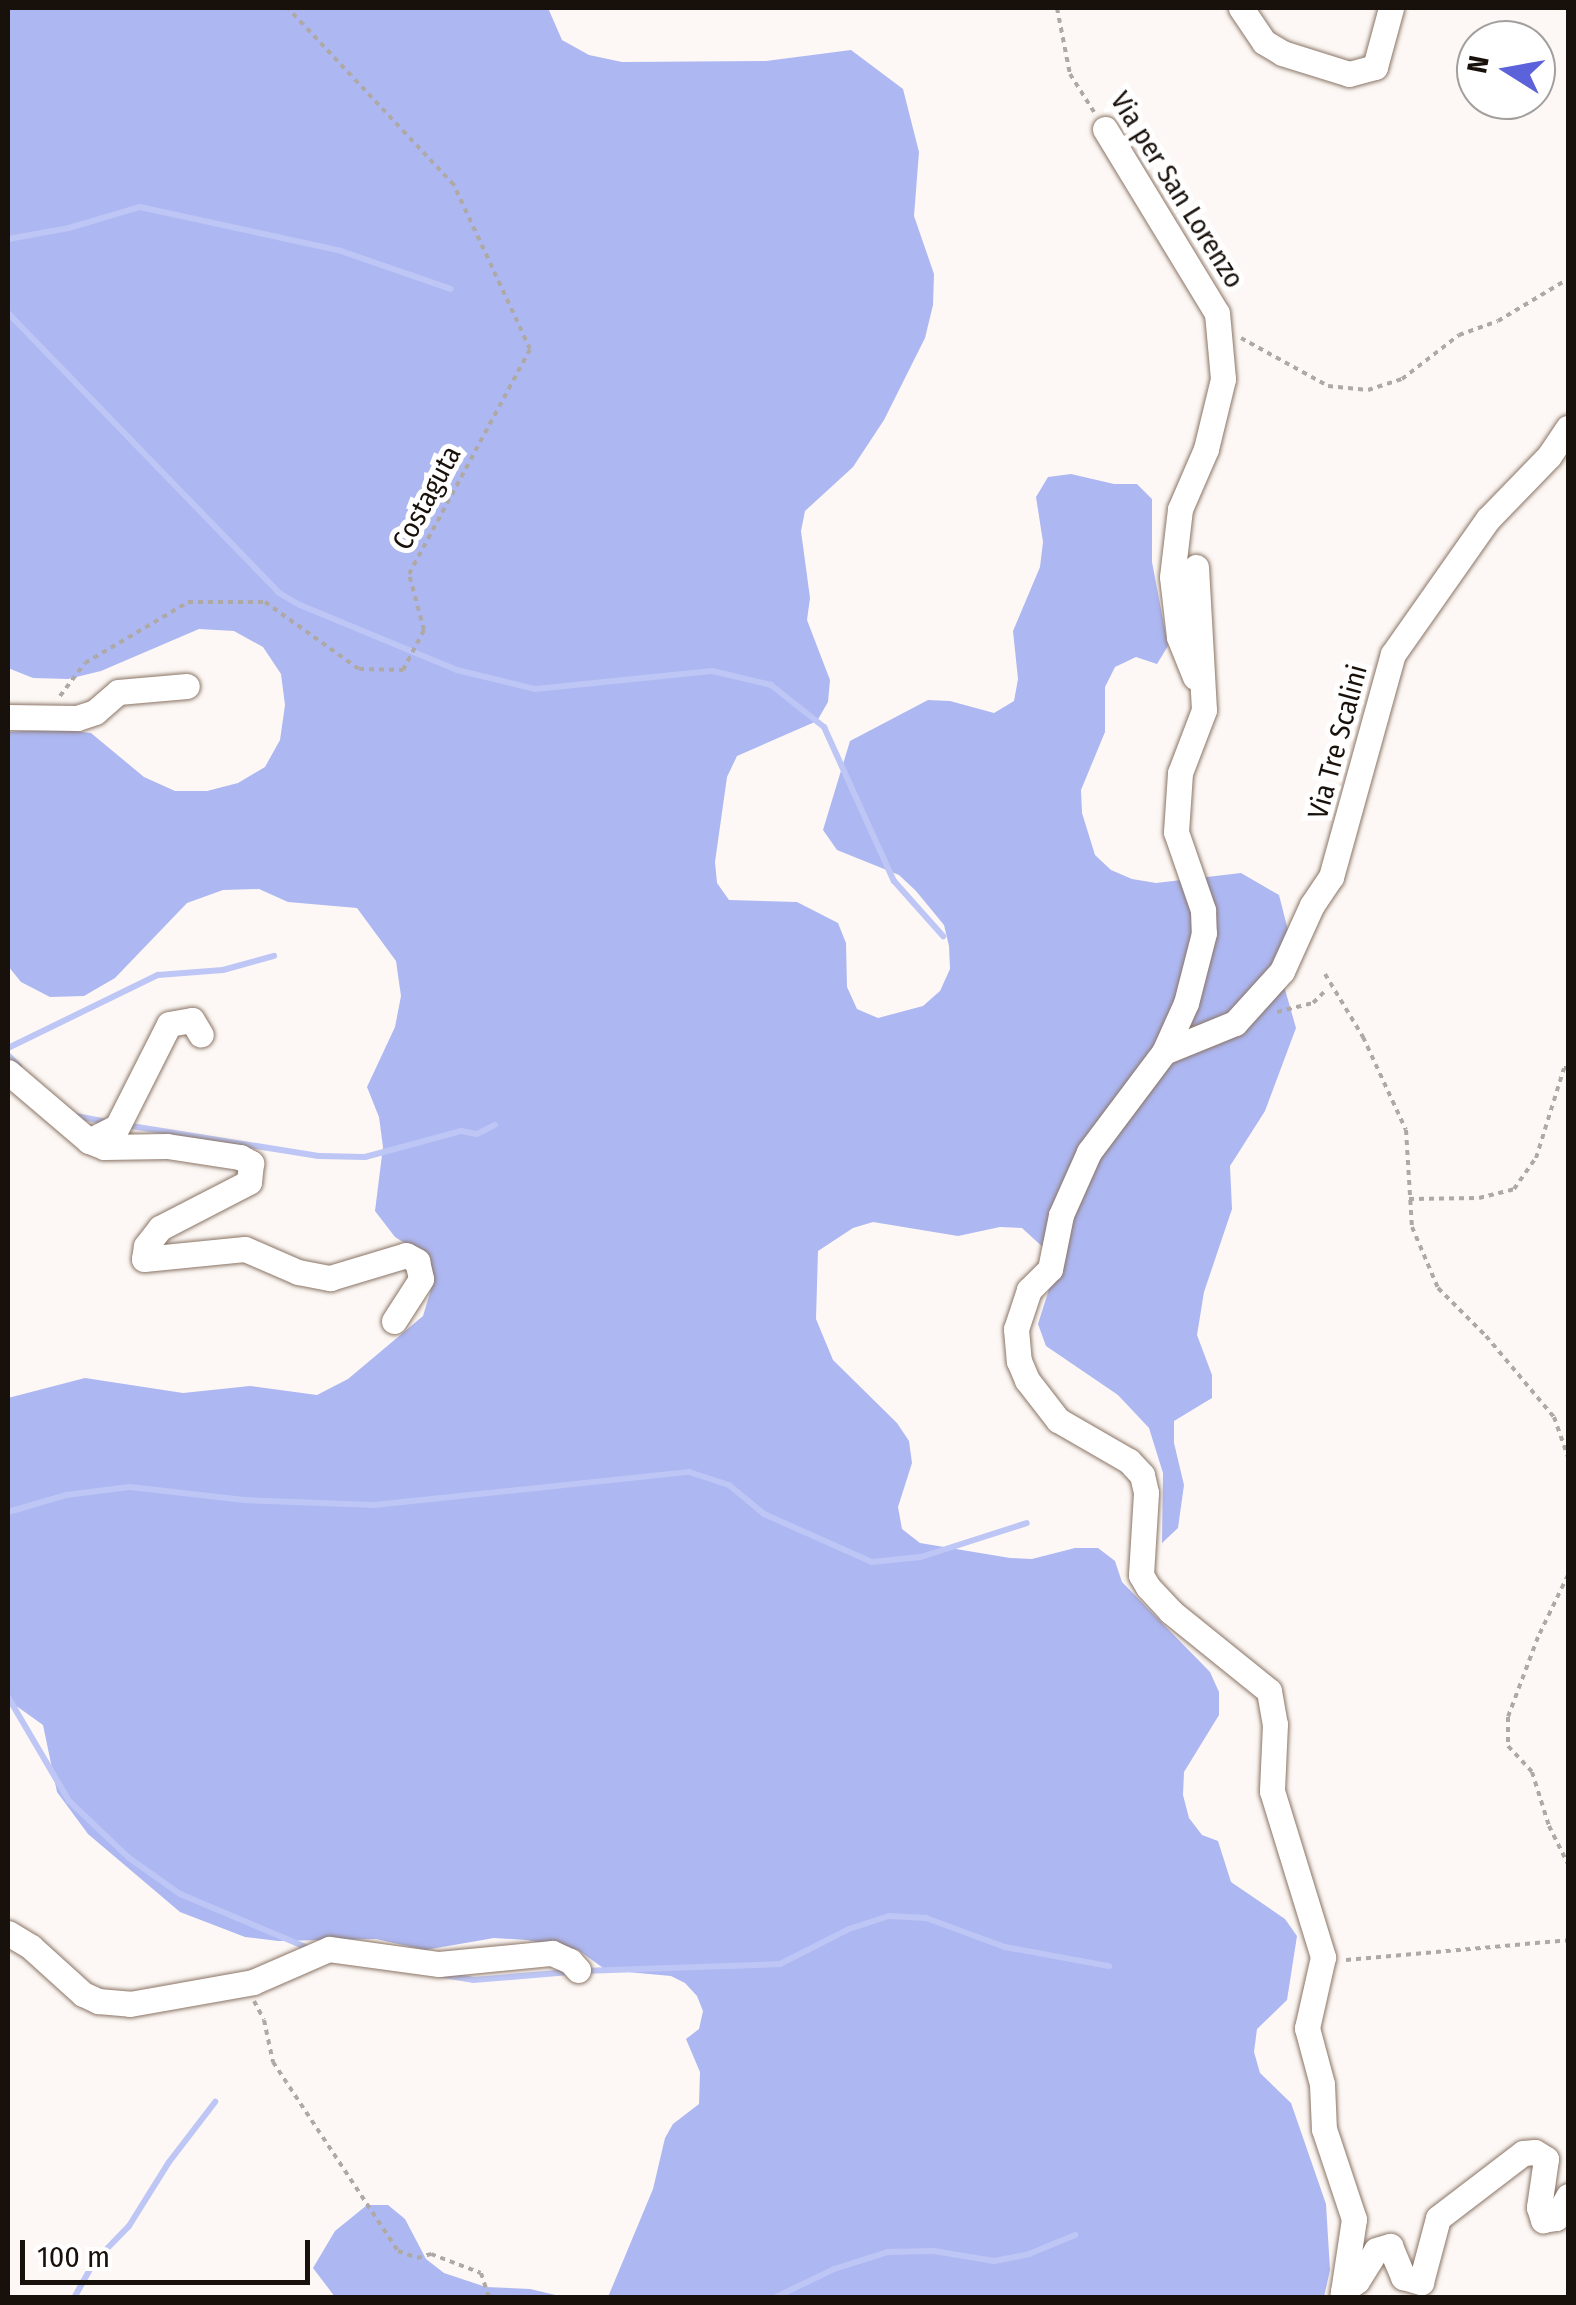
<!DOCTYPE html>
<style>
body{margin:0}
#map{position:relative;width:1576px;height:2305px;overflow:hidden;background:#fdf8f5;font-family:"Fira Sans Condensed",sans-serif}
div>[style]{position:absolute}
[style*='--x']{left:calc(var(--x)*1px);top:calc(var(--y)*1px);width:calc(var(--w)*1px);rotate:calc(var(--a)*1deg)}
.forest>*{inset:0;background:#adb7f1}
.stream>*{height:6px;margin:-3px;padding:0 3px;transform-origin:3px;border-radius:3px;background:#bdc6f5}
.path>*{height:4px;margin-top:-2px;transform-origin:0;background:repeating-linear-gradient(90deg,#afa9a5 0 5px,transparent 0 10px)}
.roads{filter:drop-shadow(0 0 2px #8a7465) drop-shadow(0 0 2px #8a7465)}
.minor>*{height:25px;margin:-12.5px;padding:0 12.5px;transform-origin:12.5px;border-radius:12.5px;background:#fff}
span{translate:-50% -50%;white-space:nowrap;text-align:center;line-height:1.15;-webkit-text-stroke:10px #fff;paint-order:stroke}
.street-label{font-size:28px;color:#18100a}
.frame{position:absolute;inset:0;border:10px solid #18100a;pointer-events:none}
.north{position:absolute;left:1456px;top:20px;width:100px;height:100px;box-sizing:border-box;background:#fff;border:2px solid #a39f9d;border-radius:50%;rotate:281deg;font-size:28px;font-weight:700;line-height:40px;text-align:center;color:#18100a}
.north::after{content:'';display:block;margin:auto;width:35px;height:45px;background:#5c63da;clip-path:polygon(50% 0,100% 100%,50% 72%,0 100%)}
.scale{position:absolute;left:20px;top:2240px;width:290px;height:45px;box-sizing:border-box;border:5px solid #18100a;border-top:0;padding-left:12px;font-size:30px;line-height:35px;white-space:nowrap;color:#18100a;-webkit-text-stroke:8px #fff;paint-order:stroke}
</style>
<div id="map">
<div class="forest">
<div style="clip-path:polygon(8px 8px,548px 8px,562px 40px,589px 55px,622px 62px,766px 61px,851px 50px,903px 89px,919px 152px,914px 216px,934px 274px,933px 305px,925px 338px,884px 420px,853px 467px,805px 511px,801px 531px,810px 598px,807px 620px,830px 680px,828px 702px,817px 721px,737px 756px,727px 777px,715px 862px,717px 883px,729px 900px,797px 902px,838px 923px,846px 943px,847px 987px,857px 1009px,878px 1018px,923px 1006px,940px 991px,950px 969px,949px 946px,944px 925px,916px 891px,899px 875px,837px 850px,823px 830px,850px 741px,928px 700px,950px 701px,994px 713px,1014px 701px,1018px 679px,1013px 631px,1040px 567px,1043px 542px,1036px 497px,1048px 477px,1071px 474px,1114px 484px,1137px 484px,1152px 499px,1152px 562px,1168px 646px,1157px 664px,1136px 657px,1115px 667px,1105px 687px,1105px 732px,1081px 790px,1082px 813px,1095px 855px,1111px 870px,1132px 879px,1156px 883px,1241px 873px,1279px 895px,1291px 942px,1284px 986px,1296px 1028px,1265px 1111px,1230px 1166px,1232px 1209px,1204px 1292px,1197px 1335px,1212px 1375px,1212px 1398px,1174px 1421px,1174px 1443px,1184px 1485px,1178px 1528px,1162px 1543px,1163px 1473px,1149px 1428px,1118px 1395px,1046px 1346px,1038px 1324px,1058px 1261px,1022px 1228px,1000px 1227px,958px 1236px,873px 1222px,853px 1228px,818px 1251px,816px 1319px,833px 1360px,897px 1423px,909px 1441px,912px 1463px,898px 1507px,902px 1529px,920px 1543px,1010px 1558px,1032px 1559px,1075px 1548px,1098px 1548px,1115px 1561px,1122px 1582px,1210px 1672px,1219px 1692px,1219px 1715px,1184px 1772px,1183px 1795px,1189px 1818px,1202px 1835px,1218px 1841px,1231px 1882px,1285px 1919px,1297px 1936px,1287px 2000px,1257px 2029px,1254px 2052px,1260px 2073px,1291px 2103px,1326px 2204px,1330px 2270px,1324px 2297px,608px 2297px,653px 2189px,665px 2138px,673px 2124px,699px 2104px,700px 2072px,686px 2039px,699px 2029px,703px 2011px,697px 1996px,685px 1983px,671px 1976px,606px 1970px,578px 1950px,527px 1940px,494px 1938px,425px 1950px,376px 1939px,278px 1941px,245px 1937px,180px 1912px,88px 1834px,57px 1792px,43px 1725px,8px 1700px,8px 1398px,85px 1378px,183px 1393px,250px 1386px,317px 1395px,348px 1379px,423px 1316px,432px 1286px,424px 1255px,395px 1237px,375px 1211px,383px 1147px,379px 1117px,367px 1087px,395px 1027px,401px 996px,396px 961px,357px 908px,288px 902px,259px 889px,223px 890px,187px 903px,115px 978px,84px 996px,50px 997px,21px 982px,8px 966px,8px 732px,58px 729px,91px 733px,144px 777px,175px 791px,207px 791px,238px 783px,265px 767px,280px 740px,285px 705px,281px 674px,263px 647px,234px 631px,199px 629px,101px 671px,68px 679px,33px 678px,8px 668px)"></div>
<div style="clip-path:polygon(367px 2205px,388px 2205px,405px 2219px,426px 2259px,444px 2273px,486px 2287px,530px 2289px,564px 2297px,335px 2297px,313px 2268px,335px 2231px)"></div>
</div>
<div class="stream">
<div style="--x:8;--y:239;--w:62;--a:-10.2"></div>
<div style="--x:69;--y:228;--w:74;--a:-16.5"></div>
<div style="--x:140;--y:207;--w:206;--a:12.3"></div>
<div style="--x:341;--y:251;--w:116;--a:19.1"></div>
<div style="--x:8;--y:313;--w:390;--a:45.9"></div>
<div style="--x:279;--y:593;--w:24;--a:30"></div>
<div style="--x:300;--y:605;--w:170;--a:22.5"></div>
<div style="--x:457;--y:670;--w:80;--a:13.7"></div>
<div style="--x:535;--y:689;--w:178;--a:-5.8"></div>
<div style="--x:712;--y:671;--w:61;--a:13.3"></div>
<div style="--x:771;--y:685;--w:68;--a:38.4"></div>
<div style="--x:824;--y:727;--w:169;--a:65.6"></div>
<div style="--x:894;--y:881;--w:74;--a:48.3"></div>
<div style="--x:8;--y:1048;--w:167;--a:-26"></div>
<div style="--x:158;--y:975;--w:65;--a:-4.4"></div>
<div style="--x:223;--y:970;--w:53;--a:-15.4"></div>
<div style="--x:8;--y:1055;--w:16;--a:45"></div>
<div style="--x:76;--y:1116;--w:33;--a:11"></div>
<div style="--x:125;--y:1125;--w:196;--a:9.1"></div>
<div style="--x:319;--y:1156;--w:46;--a:1.2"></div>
<div style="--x:365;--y:1157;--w:99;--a:-15.2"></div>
<div style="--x:461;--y:1131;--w:16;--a:11"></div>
<div style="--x:477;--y:1134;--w:20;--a:-27"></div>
<div style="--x:8;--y:1512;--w:60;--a:-16.3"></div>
<div style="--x:66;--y:1495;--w:64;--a:-7.1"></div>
<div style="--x:130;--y:1487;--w:115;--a:6.5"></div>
<div style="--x:244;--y:1500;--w:130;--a:2.2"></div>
<div style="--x:374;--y:1505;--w:317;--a:-6"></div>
<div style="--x:689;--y:1472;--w:42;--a:18"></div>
<div style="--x:729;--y:1485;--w:45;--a:39.6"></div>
<div style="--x:764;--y:1514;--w:118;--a:24"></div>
<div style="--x:872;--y:1562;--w:49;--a:-5.8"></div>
<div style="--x:921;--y:1557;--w:111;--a:-17.8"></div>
<div style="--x:8;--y:1697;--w:121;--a:59.6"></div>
<div style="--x:69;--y:1801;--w:83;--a:43.5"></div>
<div style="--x:129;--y:1858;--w:62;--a:35.2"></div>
<div style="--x:180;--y:1894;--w:139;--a:22.9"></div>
<div style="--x:582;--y:1971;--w:198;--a:-2"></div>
<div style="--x:780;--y:1964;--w:77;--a:-26.9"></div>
<div style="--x:849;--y:1929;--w:42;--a:-18"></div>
<div style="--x:889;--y:1916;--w:37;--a:3"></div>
<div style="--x:926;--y:1918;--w:84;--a:20.2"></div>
<div style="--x:1005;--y:1947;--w:106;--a:10.4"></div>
<div style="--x:443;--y:1975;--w:30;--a:9"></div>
<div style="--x:473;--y:1980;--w:97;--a:-4.7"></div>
<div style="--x:74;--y:2298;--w:41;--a:-60.9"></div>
<div style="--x:94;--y:2262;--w:50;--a:-45.8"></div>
<div style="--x:129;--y:2226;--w:75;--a:-58"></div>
<div style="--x:169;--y:2162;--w:76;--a:-52.5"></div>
<div style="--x:774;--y:2298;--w:67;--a:-25.8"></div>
<div style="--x:834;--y:2269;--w:57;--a:-17.5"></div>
<div style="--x:888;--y:2252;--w:46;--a:-1.2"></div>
<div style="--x:934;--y:2251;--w:61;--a:9.5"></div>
<div style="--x:994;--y:2261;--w:36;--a:-11"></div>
<div style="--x:1029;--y:2254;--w:50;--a:-22.4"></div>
</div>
<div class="path">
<div style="--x:1057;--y:8;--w:67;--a:78.9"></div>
<div style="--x:1070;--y:74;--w:45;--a:57.7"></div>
<div style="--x:1241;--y:338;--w:99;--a:28.9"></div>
<div style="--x:1328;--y:386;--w:40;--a:5.7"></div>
<div style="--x:1368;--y:390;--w:36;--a:-18"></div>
<div style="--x:1402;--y:379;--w:72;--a:-37.7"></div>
<div style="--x:1459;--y:335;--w:41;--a:-19.7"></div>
<div style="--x:1498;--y:321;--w:82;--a:-31"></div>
<div style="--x:60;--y:696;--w:41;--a:-52.9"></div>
<div style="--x:85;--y:663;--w:120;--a:-30.6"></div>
<div style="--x:188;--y:602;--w:77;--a:0"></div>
<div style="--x:265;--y:602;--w:115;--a:35.5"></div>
<div style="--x:359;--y:669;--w:44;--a:1.3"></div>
<div style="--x:403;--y:670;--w:45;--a:-62.3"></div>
<div style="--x:424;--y:630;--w:58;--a:-105"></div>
<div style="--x:409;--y:574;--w:255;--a:-61.7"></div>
<div style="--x:530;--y:349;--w:181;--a:-114.9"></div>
<div style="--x:454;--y:185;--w:243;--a:-133.2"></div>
<div style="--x:1325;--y:974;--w:74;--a:58.9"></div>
<div style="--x:1363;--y:1037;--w:102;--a:65.2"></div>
<div style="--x:1406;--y:1130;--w:97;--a:86.5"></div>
<div style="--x:1412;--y:1227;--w:66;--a:66.9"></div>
<div style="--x:1438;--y:1288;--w:68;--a:45"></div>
<div style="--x:1486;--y:1336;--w:106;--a:50"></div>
<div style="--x:1554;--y:1417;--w:42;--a:70.7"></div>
<div style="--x:1277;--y:1012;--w:37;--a:-14"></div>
<div style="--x:1313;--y:1003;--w:20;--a:-45"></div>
<div style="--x:1409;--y:1199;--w:70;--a:-0.8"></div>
<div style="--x:1479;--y:1198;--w:36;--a:-14"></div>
<div style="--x:1514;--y:1189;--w:38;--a:-55"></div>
<div style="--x:1536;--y:1158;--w:94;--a:-72.7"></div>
<div style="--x:1564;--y:1068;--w:4;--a:0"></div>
<div style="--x:1568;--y:1575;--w:69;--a:115.8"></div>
<div style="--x:1538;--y:1637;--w:85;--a:110.6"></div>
<div style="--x:1508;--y:1717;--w:29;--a:90"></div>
<div style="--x:1508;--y:1746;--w:35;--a:47"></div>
<div style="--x:1532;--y:1772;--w:57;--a:72.5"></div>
<div style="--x:1549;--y:1826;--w:42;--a:63.4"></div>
<div style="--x:1346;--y:1960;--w:223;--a:-5.1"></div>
<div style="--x:254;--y:2001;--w:21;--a:62"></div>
<div style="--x:264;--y:2020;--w:43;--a:77.9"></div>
<div style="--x:273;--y:2062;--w:227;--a:56.5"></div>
<div style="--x:398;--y:2251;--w:20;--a:20"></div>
<div style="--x:417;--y:2258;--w:15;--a:-16"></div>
<div style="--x:431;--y:2254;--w:53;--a:20.8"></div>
<div style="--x:481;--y:2273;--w:23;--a:72"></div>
<div style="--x:488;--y:2295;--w:6;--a:31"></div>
</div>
<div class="roads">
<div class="minor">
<div style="--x:1241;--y:8;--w:41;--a:55.9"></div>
<div style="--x:1264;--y:42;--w:21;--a:31"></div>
<div style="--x:1282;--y:53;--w:70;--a:17.4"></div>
<div style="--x:1349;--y:74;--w:27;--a:-15"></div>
<div style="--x:1375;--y:67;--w:61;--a:-74.8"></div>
<div style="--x:1105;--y:129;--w:215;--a:58.7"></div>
<div style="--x:1217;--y:313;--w:66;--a:84.8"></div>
<div style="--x:1223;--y:379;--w:72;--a:103.7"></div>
<div style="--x:1206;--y:449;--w:65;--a:113.4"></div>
<div style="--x:1180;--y:509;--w:68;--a:96.7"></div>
<div style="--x:1172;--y:577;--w:60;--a:83.3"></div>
<div style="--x:1179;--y:637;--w:43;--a:68.2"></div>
<div style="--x:1196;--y:567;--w:143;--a:86.8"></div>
<div style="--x:1204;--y:710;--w:67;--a:110.9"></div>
<div style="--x:1180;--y:773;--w:59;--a:93.9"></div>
<div style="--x:1176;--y:832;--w:83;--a:70.9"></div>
<div style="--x:1203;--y:910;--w:23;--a:88"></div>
<div style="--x:1204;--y:933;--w:72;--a:104.4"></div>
<div style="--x:1186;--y:1003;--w:54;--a:114.2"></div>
<div style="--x:1164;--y:1052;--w:125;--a:126.9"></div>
<div style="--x:1089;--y:1152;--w:69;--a:114"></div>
<div style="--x:1061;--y:1215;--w:55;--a:101.5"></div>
<div style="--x:1050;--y:1269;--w:30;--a:135"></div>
<div style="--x:1029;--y:1290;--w:41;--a:108.4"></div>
<div style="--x:1016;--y:1329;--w:32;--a:85"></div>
<div style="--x:1019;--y:1361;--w:21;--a:67"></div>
<div style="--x:1027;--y:1380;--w:51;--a:52.2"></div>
<div style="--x:1058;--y:1420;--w:82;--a:30"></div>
<div style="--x:1129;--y:1461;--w:19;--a:47"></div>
<div style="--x:1142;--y:1475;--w:18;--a:77"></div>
<div style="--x:1146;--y:1493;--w:82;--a:93.5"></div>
<div style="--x:1141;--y:1575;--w:14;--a:60"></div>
<div style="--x:1148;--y:1587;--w:33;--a:47"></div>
<div style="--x:1170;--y:1611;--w:127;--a:38.9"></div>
<div style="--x:1269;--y:1691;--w:34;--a:80"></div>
<div style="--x:1275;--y:1724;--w:67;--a:92.6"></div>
<div style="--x:1272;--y:1791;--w:174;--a:72.9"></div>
<div style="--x:1323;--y:1957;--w:73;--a:102.7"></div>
<div style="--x:1307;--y:2028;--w:58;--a:75"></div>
<div style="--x:1322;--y:2084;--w:45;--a:87.5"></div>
<div style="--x:1324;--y:2129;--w:95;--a:71.6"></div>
<div style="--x:1354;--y:2219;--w:80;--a:98.6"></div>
<div style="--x:8;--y:717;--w:69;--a:0.8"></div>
<div style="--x:77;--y:718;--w:19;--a:-18"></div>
<div style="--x:95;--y:712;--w:30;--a:-41"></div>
<div style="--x:118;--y:692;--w:69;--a:-5"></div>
<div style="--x:1164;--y:1052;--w:77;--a:-22.2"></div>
<div style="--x:1235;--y:1023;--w:70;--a:-47.9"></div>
<div style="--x:1282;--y:971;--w:72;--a:-65.6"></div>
<div style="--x:1312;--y:905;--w:34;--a:-56"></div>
<div style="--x:1331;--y:877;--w:231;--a:-74.5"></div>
<div style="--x:1393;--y:654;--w:165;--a:-54.9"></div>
<div style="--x:1488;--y:519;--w:88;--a:-45.9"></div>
<div style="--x:1549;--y:456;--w:34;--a:-56"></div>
<div style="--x:8;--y:1072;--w:106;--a:40.4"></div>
<div style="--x:89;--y:1141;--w:16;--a:22"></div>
<div style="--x:104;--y:1147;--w:63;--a:-0.9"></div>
<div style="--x:167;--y:1146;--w:74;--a:8.6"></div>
<div style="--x:240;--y:1157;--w:13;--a:29"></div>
<div style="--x:251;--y:1163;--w:19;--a:96"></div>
<div style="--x:249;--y:1182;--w:100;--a:152.7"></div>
<div style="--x:160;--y:1228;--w:23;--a:128"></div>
<div style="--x:146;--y:1246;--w:13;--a:99"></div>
<div style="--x:144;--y:1259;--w:101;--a:-5.7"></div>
<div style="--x:245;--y:1249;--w:58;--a:23.5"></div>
<div style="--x:298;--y:1272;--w:33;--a:11"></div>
<div style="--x:330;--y:1278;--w:79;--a:-16.8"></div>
<div style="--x:406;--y:1255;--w:13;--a:29"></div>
<div style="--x:417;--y:1261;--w:18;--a:77"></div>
<div style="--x:421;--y:1279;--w:50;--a:122.7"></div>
<div style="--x:89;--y:1141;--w:31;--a:-27"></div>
<div style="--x:117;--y:1127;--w:115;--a:-63.2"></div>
<div style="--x:169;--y:1024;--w:23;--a:-10"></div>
<div style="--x:192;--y:1020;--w:17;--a:59"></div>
<div style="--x:8;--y:1933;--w:27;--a:31"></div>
<div style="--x:31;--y:1947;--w:70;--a:42.1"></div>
<div style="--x:83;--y:1994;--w:17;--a:25"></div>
<div style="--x:98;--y:2001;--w:32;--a:5"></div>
<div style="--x:130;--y:2004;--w:125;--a:-10.1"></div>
<div style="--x:253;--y:1982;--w:83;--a:-23.5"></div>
<div style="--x:329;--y:1949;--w:111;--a:7.8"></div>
<div style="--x:439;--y:1964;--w:114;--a:-5.6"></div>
<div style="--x:552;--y:1953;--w:20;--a:24"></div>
<div style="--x:570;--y:1961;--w:12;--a:48"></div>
<div style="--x:1343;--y:2291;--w:17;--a:-36"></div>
<div style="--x:1357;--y:2281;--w:36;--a:-58"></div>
<div style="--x:1376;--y:2250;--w:15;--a:-16"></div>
<div style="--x:1390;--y:2246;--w:34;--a:67"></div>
<div style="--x:1403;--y:2277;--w:19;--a:16"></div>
<div style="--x:1421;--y:2282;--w:66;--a:-75.1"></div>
<div style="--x:1438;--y:2218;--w:107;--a:-37.4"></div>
<div style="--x:1523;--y:2153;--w:12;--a:-5"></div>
<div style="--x:1535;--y:2152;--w:13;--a:32"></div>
<div style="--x:1546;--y:2159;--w:49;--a:98.3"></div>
<div style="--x:1539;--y:2207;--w:14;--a:73"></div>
<div style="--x:1543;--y:2220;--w:13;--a:-9"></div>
<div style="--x:1556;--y:2218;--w:25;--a:-61"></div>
</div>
</div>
<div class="street-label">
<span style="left:1177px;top:190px;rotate:58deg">Via per San Lorenzo</span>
<span style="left:427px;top:498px;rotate:-62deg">Costaguta</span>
<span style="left:1338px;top:742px;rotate:-75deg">Via Tre Scalini</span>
</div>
<div class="frame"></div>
<div class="north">N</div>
<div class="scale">100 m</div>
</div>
